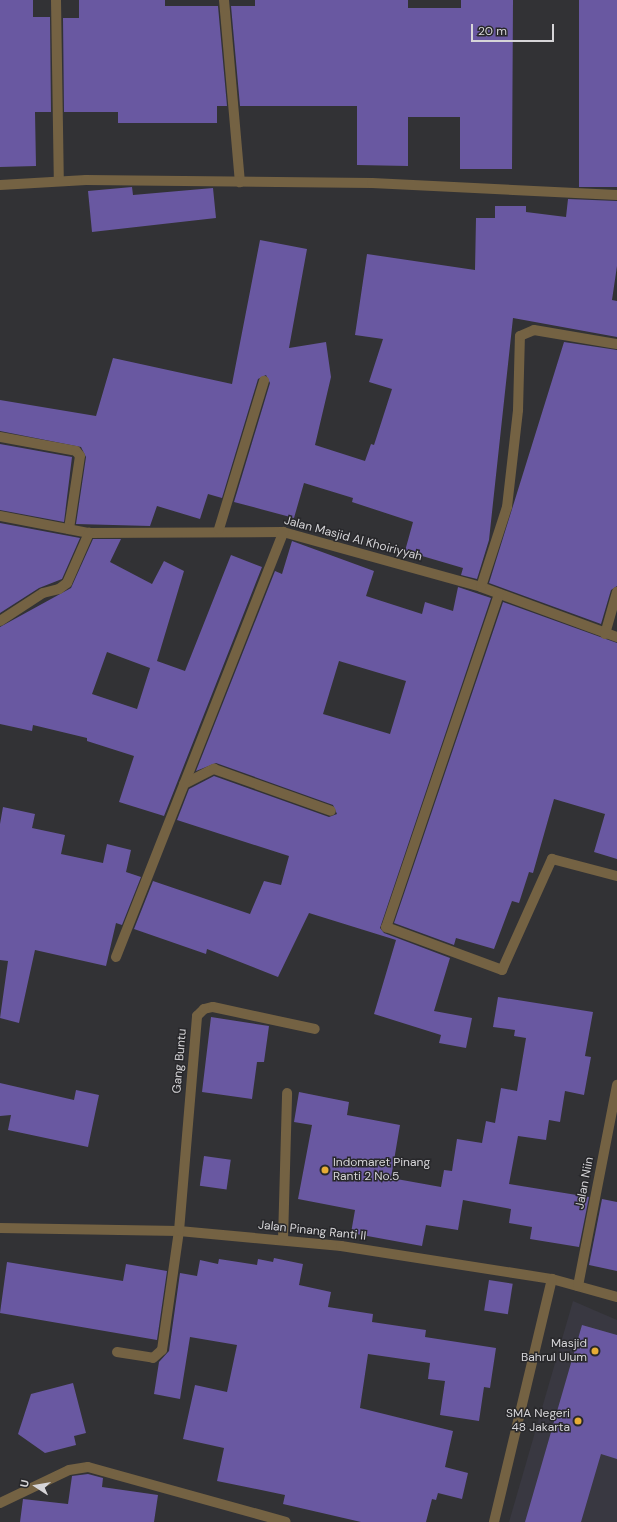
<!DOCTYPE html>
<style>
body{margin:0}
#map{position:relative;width:617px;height:1522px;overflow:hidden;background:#323235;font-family:"DM Sans",sans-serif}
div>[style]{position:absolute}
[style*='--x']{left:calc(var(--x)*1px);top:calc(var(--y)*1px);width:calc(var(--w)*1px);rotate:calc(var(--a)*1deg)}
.built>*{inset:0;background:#393841}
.building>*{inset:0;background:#6958a1;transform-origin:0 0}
.minor>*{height:10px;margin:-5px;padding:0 5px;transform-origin:5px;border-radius:5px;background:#746243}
.dots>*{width:11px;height:11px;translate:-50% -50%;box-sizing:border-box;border:2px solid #28282b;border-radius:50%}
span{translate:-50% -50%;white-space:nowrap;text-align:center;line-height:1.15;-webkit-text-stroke:3px #28282b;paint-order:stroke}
.street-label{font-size:12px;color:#d6d5d8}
.poi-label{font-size:12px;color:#d6d5d8}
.left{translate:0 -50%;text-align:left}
.right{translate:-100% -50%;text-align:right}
.north{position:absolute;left:16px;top:1466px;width:40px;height:40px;-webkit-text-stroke:3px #28282b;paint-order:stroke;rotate:282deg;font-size:11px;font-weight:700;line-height:16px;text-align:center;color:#d6d5d8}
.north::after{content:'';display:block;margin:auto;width:14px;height:18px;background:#d6d5d8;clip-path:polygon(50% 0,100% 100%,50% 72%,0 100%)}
.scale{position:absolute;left:471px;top:24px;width:83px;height:18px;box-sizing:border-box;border:2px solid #d6d5d8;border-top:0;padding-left:5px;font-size:12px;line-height:14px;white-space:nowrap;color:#d6d5d8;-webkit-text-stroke:3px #28282b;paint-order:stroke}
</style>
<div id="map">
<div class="built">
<div style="clip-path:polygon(573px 1301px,617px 1320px,617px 1522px,509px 1522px)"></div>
</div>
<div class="building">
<div style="clip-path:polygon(0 0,33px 0,33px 17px,50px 17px,51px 112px,35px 112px,36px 166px,0 167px)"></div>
<div style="clip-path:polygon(79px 0,165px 0,165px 6px,218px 6px,227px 106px,217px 106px,217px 123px,118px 123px,118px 112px,64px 112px,63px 18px,79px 18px)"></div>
<div style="clip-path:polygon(255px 0,408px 0,408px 8px,461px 8px,461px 0,513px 0,512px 169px,460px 169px,460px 117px,408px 117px,408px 166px,357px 165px,357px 106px,240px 106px,231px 6px,255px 6px)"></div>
<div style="left:579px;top:0;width:38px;height:187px"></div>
<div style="clip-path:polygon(132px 187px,133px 195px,213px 188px,216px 218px,92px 232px,88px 191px)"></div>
<div style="clip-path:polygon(568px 199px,617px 201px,617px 266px,612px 300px,617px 301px,617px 337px,513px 318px,489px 540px,477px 579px,461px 575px,463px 568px,405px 551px,413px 522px,352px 502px,353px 498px,304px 483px,294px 518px,234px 502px,270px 383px,266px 375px,258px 379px,222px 498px,208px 494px,200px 519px,157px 506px,150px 526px,76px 524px,86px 457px,81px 447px,0 431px,0 400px,96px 416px,113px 358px,232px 384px,260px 240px,307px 249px,289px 348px,326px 342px,331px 377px,315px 445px,365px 461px,371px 444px,374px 445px,392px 389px,369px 382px,383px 339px,355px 335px,367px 254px,475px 270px,476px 218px,495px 218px,495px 206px,526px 206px,526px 212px,566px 217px)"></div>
<div style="clip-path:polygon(564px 342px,617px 350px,617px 586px,611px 590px,601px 624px,489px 583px)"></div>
<div style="clip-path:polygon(0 444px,72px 457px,64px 522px,0 510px)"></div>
<div style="clip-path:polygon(0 523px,80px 538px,62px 579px,39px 588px,0 613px)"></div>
<div style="clip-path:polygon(evenodd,93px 539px,121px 539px,110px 562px,152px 584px,164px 561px,184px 571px,157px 661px,185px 671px,231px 555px,262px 567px,164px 816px,119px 802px,134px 756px,87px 741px,87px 738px,33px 725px,32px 731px,0 724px,0 627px,71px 588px,93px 539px,107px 652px,150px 668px,137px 709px,92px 694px,107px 652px)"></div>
<div style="clip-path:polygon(evenodd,292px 541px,374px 571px,366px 596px,422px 614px,425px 602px,453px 611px,458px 587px,491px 598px,380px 928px,384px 933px,450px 958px,434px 1011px,472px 1018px,466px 1048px,439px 1043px,441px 1035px,374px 1014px,396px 940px,309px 913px,278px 977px,207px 949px,206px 954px,134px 929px,153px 881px,250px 914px,264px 881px,281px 885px,289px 856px,177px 820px,189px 789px,214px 776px,329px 817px,337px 814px,333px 805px,216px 763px,196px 771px,275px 571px,282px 574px,292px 541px,339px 661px,406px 681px,390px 734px,323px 714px,339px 661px)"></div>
<div style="clip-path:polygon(503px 602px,617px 643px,617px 859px,594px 852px,605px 814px,554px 799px,533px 873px,529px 872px,519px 903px,512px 901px,494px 949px,456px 938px,454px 945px,394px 923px)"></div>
<div style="clip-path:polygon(3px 807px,35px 814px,32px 828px,65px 835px,61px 854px,103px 863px,107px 844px,131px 850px,126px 872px,141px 877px,122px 925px,116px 923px,106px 966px,35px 950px,19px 1023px,0 1018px,8px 961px,0 960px,0 824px)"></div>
<div style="clip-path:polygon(498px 997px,593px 1012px,585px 1056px,591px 1057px,584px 1095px,565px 1091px,560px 1122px,549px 1120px,546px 1140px,518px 1136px,509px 1184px,589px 1197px,579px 1247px,530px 1239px,532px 1227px,509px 1223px,511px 1209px,463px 1200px,458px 1230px,426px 1225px,422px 1246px,351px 1233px,355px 1210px,298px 1199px,312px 1125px,294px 1122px,299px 1092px,349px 1102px,347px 1115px,400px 1125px,391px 1178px,441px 1187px,444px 1170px,452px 1171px,457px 1139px,482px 1143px,486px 1121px,495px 1123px,501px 1088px,517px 1091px,526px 1038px,514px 1036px,515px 1030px,493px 1027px)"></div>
<div style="clip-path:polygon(211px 1017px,269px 1026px,264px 1062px,257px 1062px,252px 1099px,202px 1092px)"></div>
<div style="clip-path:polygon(0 1083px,74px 1100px,76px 1090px,99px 1095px,88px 1147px,8px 1130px,11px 1115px,0 1116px)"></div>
<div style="left:204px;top:1156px;width:27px;height:30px;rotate:8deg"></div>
<div style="clip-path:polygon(602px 1199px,617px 1202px,617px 1271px,589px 1265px)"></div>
<div style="clip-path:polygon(274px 1258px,303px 1264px,299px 1285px,331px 1292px,328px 1307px,373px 1314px,372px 1322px,426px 1330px,425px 1337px,496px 1348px,490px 1388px,484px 1387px,479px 1421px,440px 1415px,445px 1381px,428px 1379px,430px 1363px,368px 1354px,360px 1408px,453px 1431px,445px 1467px,468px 1473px,462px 1499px,438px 1493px,436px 1500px,432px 1499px,426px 1522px,361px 1522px,283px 1504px,285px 1495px,217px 1481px,224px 1448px,183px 1439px,195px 1385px,227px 1392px,237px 1345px,190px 1337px,180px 1399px,154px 1394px,159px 1362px,169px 1351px,180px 1273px,197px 1276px,200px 1260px,218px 1264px,219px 1259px,257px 1265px,258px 1259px,273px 1262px)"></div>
<div style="clip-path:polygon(7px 1262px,123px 1281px,126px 1264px,167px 1271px,157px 1340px,0 1313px)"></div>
<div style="left:489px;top:1280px;width:24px;height:31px;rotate:9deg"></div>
<div style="clip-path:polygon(582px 1325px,617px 1335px,617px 1459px,601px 1454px,581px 1522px,525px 1522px)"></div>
<div style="clip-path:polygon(73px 1383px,86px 1433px,74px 1436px,76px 1445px,45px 1453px,18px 1434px,31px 1394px)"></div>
<div style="clip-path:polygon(88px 1474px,103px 1478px,102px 1487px,158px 1495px,154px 1522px,20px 1522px,23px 1499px,68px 1504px,72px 1476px)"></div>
</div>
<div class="minor">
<div style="--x:56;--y:0;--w:181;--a:89.1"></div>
<div style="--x:224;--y:0;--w:183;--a:85"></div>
<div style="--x:0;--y:185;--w:86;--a:-3.3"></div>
<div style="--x:86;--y:180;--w:286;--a:0.6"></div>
<div style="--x:372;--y:183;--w:245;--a:2.8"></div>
<div style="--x:0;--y:437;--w:77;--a:10.4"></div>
<div style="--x:76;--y:451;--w:6;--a:51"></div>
<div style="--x:80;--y:456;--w:74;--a:98.6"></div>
<div style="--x:0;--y:516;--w:91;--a:10.8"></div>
<div style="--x:89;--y:533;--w:194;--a:-0.3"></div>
<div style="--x:283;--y:532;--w:205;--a:15.5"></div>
<div style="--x:481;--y:587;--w:145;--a:20.2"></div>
<div style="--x:219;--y:529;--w:155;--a:-73.1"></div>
<div style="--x:481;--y:587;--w:84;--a:-72"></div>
<div style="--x:507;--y:507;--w:98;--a:-83.5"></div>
<div style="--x:518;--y:410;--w:74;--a:-88.5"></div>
<div style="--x:520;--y:336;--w:15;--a:-23"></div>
<div style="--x:534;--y:330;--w:84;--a:9.6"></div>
<div style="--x:499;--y:594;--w:352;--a:108.7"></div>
<div style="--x:386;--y:927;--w:124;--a:20.3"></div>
<div style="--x:502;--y:970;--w:122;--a:-65.8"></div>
<div style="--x:552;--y:859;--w:67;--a:14.7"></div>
<div style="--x:0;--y:621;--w:51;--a:-33.1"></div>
<div style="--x:43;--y:593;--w:16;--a:-14"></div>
<div style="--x:59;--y:589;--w:10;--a:-37"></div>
<div style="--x:67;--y:583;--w:55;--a:-66.3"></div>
<div style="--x:605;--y:634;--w:44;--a:-74.1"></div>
<div style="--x:184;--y:784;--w:34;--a:-27"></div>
<div style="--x:214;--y:769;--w:124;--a:19.7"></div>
<div style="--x:116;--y:957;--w:457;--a:-68.5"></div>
<div style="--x:0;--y:1228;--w:179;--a:1"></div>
<div style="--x:179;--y:1231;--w:163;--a:5.3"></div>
<div style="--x:341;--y:1246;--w:214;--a:8.9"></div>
<div style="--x:552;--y:1279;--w:67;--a:15.5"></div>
<div style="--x:283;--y:1240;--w:147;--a:-88.4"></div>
<div style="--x:578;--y:1286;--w:205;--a:-79"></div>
<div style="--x:117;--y:1352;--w:36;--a:9"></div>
<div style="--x:153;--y:1358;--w:12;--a:-42"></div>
<div style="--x:162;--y:1350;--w:120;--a:-81.9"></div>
<div style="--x:179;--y:1231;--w:216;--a:-85.2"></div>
<div style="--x:197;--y:1016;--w:10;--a:-45"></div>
<div style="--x:204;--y:1009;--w:9;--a:-13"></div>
<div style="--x:213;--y:1007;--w:104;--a:12.2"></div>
<div style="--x:0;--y:1503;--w:76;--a:-25.6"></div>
<div style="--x:69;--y:1470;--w:19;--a:-9"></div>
<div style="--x:88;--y:1467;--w:205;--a:15.5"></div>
<div style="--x:494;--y:1522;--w:250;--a:-76.6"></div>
</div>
<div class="dots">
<div style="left:325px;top:1170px;background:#e6ac36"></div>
<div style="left:595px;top:1351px;background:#e6ac36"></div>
<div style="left:578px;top:1421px;background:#e6ac36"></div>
</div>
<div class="street-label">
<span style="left:353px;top:539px;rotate:15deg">Jalan Masjid Al Khoiriyyah</span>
<span style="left:180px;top:1061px;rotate:-85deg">Gang Buntu</span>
<span style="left:585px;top:1183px;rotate:-79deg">Jalan Niin</span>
<span style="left:312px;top:1231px;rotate:6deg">Jalan Pinang Ranti II</span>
</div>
<div class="poi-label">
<span class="left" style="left:333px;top:1170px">Indomaret Pinang<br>Ranti 2 No.5</span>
<span class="right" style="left:587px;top:1351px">Masjid<br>Bahrul Ulum</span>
<span class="right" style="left:570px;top:1421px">SMA Negeri<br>48 Jakarta</span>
</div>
<div class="north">U</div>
<div class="scale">20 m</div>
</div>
